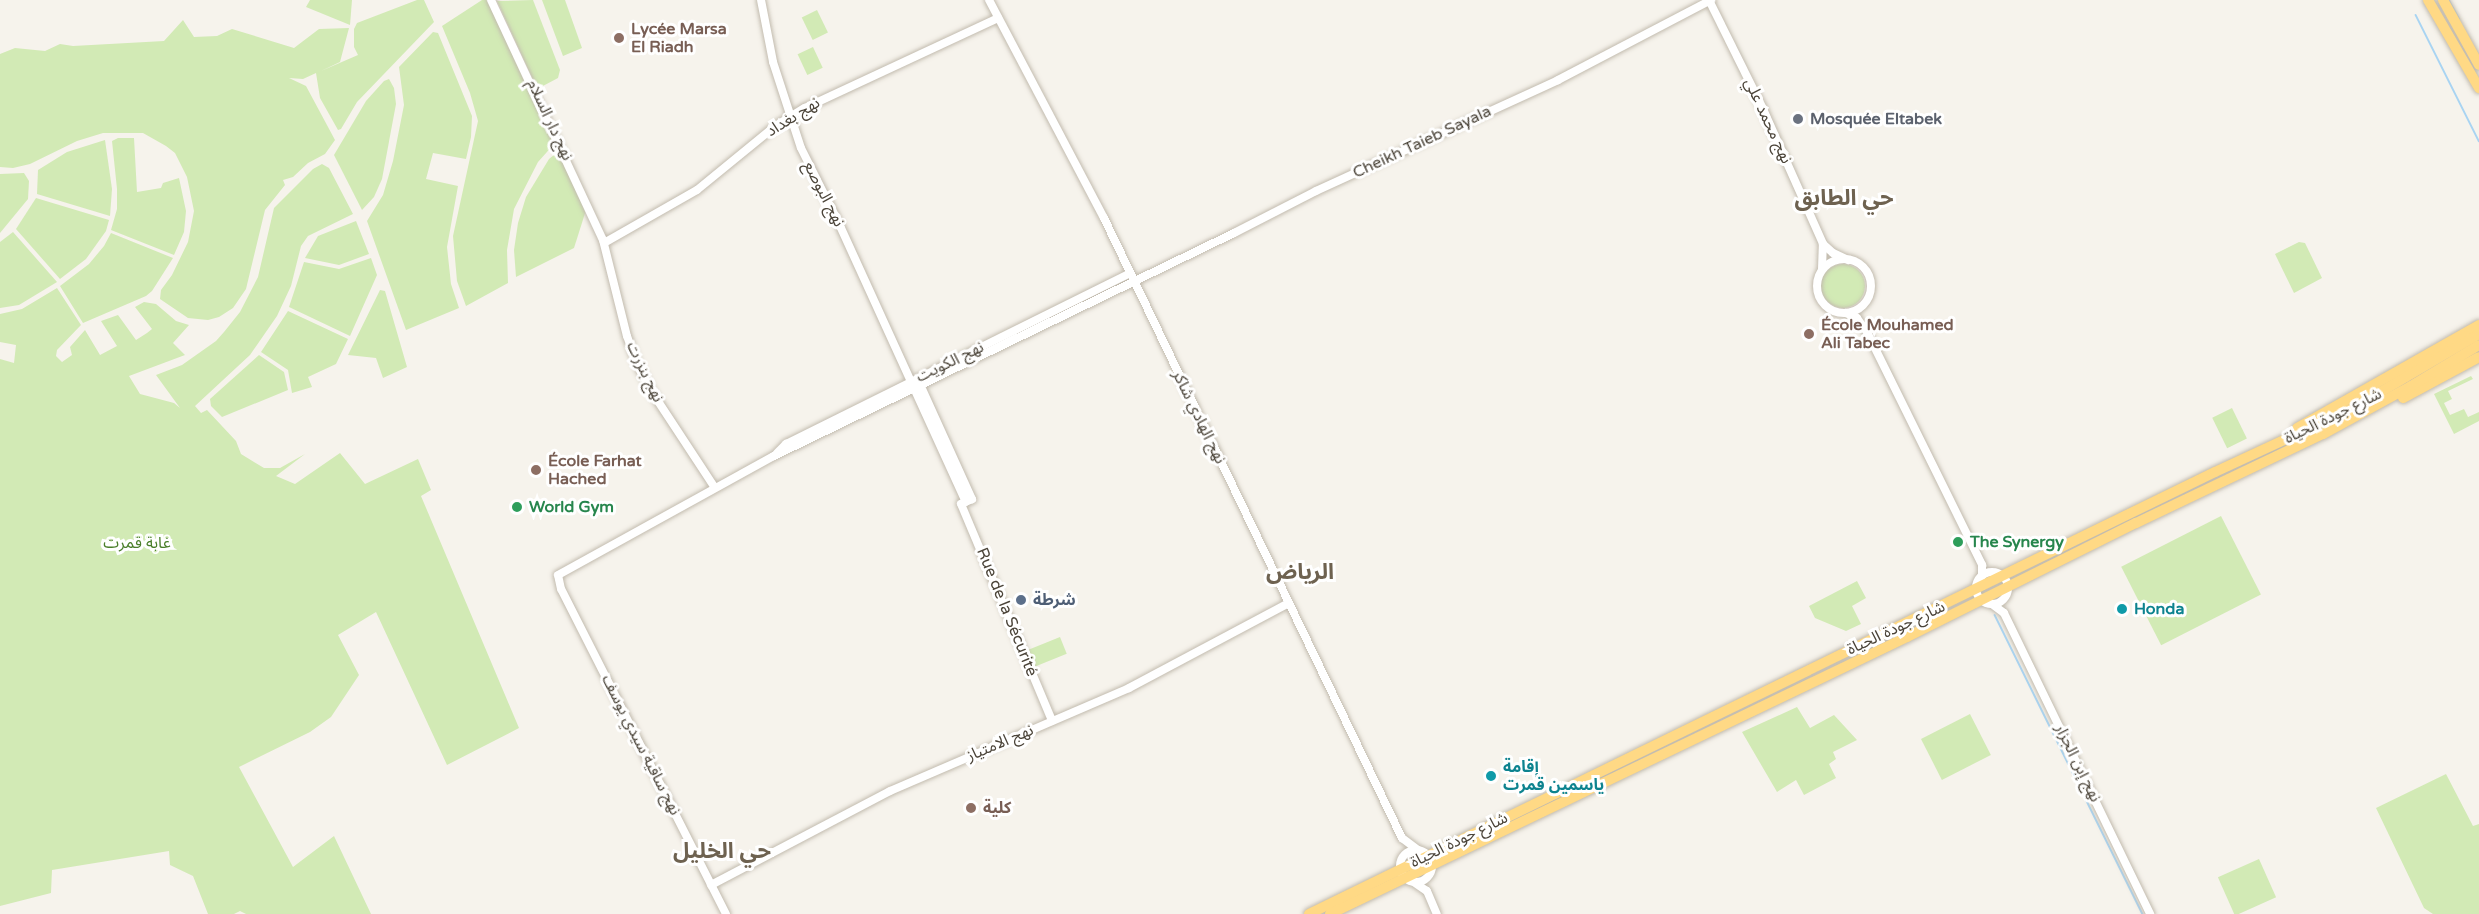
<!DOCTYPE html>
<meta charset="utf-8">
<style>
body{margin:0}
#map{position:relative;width:2479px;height:914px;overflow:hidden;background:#f6f3ec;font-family:"Varela Round","Noto Sans Arabic",sans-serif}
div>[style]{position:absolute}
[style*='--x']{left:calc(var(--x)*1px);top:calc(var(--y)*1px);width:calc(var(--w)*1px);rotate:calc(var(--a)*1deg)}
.green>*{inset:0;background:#d2eab5;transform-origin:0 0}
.round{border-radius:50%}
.stream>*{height:1.5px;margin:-0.75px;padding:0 0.75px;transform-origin:0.75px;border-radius:0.75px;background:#a9d4f2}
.roads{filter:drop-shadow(0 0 2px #c2bbae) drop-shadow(0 0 2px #c2bbae)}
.tertiary>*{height:8px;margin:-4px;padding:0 4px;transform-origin:4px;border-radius:4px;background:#fff}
.tertiary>.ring{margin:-4px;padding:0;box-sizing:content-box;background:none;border:8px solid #fff;border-radius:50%}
.trunk>*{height:10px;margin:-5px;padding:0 5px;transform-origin:5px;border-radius:5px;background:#ffd985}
.dots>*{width:16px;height:16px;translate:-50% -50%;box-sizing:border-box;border:3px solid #fff;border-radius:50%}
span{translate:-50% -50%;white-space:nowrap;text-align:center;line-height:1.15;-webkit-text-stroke:6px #fff;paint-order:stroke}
.education-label{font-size:16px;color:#785e54;font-weight:700}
.left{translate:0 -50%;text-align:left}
.street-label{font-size:16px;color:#4b4439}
.worship-label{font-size:16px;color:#5b616d;font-weight:700}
.leisure-label{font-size:16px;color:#27864d;font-weight:700}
.park-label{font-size:16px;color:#4a7f2a}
.service-label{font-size:16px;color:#4e5e75;font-weight:700}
.culture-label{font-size:16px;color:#0d838f;font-weight:700}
.district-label{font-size:22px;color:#6e6250;font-weight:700}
</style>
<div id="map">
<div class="green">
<div style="clip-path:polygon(310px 0,352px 0,350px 25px,306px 7px)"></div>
<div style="clip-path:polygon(417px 0,424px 0,434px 22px,357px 102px,341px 129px,338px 130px,320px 98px,316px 73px,303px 79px,289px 78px,306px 86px,335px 140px,325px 154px,308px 163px,293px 177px,283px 180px,285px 185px,265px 210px,246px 289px,233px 308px,219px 317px,208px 320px,188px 318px,160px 299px,161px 290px,172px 275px,188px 242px,194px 211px,187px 177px,175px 153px,166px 146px,143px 133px,103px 133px,77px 141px,30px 164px,13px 168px,0 167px,0 54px,15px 48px,45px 51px,60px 44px,73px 46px,164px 41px,183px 20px,194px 37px,217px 36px,232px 29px,294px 48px,319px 29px,349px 28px,340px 62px,321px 71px,358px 55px,354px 47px,354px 29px,357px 23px)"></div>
<div style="clip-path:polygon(482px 0,487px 0,555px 143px,538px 162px,514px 209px,507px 250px,508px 283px,466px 306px,457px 281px,453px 236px,478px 121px,470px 93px,442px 26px)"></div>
<div style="clip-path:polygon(533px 0,560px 70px,558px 78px,541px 87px,536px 86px,497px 1px)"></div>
<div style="clip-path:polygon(542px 0,565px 0,582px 48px,563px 56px)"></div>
<div style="left:817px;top:10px;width:25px;height:17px;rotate:64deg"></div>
<div style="clip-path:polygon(433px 32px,438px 33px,472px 116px,471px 137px,466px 159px,433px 153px,426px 179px,458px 186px,447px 247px,451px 284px,459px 308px,406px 330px,367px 221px,383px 195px,393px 161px,404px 105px,399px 67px)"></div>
<div style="left:813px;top:47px;width:23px;height:17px;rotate:65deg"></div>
<div style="clip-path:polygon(389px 79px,394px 88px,396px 104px,382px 179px,374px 197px,362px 210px,334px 155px,366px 101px,384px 81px)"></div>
<div style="clip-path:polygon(134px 138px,137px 192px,161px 188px,163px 183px,179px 178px,186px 211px,184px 232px,174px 255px,111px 230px,117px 209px,117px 189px,112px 141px,118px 138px)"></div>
<div style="clip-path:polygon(105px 140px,112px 189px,110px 216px,37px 194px,38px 170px,67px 152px)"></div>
<div style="clip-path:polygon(560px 150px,587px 207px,574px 248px,516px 277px,514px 250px,518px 223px,526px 197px,549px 159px)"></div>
<div style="clip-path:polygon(322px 164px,329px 168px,353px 214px,308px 236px,301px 246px,291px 286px,277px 316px,250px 355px,195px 406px,201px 413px,207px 410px,236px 441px,241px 454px,264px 468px,280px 468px,305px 454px,276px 476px,295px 484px,340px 453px,365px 484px,418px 459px,431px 490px,421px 496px,519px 728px,447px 765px,376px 612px,338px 635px,359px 675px,331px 717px,310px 732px,239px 767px,293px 867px,334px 836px,371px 914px,246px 914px,240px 911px,234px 914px,208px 914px,193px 876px,170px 865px,169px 851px,52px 870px,51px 893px,0 906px,0 359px,14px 363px,16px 345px,0 342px,0 314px,22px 309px,57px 288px,81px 325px,57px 350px,56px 356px,62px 362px,72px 355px,70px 347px,85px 330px,100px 355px,117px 346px,101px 321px,118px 315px,136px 340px,147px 333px,152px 329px,135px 307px,144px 302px,156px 304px,176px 321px,189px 325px,173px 343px,185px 355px,129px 376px,140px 394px,174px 403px,180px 408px,156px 375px,182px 365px,216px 341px,224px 332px,240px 312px,258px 277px,274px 208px,313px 169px)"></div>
<div style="clip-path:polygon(24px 173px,29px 181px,28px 199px,0 233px,0 174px)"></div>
<div style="clip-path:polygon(36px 198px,109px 220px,106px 231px,86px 259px,60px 279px,16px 229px)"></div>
<div style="clip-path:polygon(356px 221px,369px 254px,339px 265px,305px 258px,318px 236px)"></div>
<div style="clip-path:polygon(13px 232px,57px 282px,19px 305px,0 308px,0 242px)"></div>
<div style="clip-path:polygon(111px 233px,173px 258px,152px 291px,146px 296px,83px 323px,60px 286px,89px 264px,104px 246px)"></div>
<div style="clip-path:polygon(2299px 242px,2305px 243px,2322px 278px,2294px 293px,2275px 254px)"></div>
<div style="clip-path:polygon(371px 258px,377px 275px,350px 336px,289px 307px,304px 262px,339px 269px)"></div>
<div class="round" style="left:1821px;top:264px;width:44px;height:44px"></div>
<div style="clip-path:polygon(380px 290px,385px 291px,407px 367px,383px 378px,376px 358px,348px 355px)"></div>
<div style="clip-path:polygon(288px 311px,348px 339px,336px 364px,308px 377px,312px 387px,292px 393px,288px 370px,261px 352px)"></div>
<div style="clip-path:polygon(259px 355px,284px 372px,288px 390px,222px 417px,211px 406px,210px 399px)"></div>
<div style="clip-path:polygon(2471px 376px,2473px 379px,2448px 391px,2452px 399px,2444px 403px,2450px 415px,2464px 409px,2468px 417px,2479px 412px,2479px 421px,2454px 434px,2434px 394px)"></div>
<div style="left:2232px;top:408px;width:34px;height:22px;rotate:64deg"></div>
<div style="left:2221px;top:516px;width:88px;height:112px;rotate:63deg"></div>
<div style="clip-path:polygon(1857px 581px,1866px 598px,1852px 606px,1861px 624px,1846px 631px,1815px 618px,1809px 606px)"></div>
<div style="left:1060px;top:637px;width:18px;height:34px;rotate:68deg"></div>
<div style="clip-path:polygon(1797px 707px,1810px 728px,1834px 715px,1857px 740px,1833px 752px,1836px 759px,1829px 764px,1836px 778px,1804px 795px,1796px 780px,1777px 792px,1742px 732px)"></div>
<div style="left:1970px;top:714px;width:46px;height:55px;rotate:63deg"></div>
<div style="clip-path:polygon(2446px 774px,2473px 826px,2479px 824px,2479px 914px,2433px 914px,2424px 908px,2376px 808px)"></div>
<div style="left:2259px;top:859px;width:42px;height:45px;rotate:66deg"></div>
</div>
<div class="stream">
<div style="--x:2449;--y:0;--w:21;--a:61"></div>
<div style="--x:2416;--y:15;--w:141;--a:63.4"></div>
<div style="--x:1995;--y:615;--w:334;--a:63.7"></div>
</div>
<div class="roads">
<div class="tertiary">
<div style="--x:491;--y:0;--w:265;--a:65"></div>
<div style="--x:603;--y:240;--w:99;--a:76"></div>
<div style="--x:627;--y:336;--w:27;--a:70"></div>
<div style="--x:636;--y:361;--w:31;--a:63"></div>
<div style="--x:650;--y:389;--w:118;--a:56.7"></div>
<div style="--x:761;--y:0;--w:63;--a:79"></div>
<div style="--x:773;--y:62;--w:90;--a:72"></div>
<div style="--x:801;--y:148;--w:89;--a:63.4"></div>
<div style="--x:841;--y:228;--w:301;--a:65.5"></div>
<div style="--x:989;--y:0;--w:246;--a:62.2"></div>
<div style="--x:1104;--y:218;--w:688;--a:64.33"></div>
<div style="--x:1402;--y:838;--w:20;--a:37"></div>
<div style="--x:1709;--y:0;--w:122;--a:63.6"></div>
<div style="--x:1763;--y:109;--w:148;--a:66"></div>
<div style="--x:1823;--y:244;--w:13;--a:42"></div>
<div style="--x:1833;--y:253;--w:17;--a:25"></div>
<div style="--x:604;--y:243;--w:107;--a:-29.7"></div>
<div style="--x:697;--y:190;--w:99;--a:-39.3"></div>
<div style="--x:774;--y:127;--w:36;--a:-32"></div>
<div style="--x:805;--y:108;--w:213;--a:-25"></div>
<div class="ring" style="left:1817px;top:259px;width:46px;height:46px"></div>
<div style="--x:1822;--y:269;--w:25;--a:-88"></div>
<div style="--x:1846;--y:313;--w:12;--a:24"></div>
<div style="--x:1857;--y:318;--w:19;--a:55"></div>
<div style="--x:1868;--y:334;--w:258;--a:63.7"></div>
<div style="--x:1982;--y:565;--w:11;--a:90"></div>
<div style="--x:918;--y:380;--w:131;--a:65.6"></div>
<div style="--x:972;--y:499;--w:12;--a:156"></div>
<div style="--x:961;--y:504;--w:235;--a:67.2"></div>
<div style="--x:777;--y:453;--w:13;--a:-45"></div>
<div style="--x:786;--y:444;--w:384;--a:-26.4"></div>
<div class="ring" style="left:1976px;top:572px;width:24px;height:24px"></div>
<div style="--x:1992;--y:604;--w:15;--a:37"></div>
<div style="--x:2004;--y:613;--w:335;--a:64.1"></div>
<div class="ring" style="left:1400px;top:850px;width:24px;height:24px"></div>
<div style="--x:1415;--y:883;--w:14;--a:34"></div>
<div style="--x:1427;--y:891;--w:25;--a:67"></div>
<div style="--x:711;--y:885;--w:202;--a:-27.7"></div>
<div style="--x:890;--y:791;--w:260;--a:-23.3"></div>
<div style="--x:1129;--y:688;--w:181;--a:-28"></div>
<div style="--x:726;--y:914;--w:364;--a:-116.9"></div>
<div style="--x:561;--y:589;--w:14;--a:-102"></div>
<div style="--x:558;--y:575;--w:247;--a:-28.9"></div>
<div style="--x:774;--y:456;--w:511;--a:-25.86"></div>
<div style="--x:1234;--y:233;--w:92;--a:-27.1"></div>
<div style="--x:1316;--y:191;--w:266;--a:-24.6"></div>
<div style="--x:1558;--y:80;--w:173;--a:-27.6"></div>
</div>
<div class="trunk">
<div style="--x:2428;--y:0;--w:102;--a:59.9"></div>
<div style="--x:2443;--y:0;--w:74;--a:61"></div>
<div style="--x:2403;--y:398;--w:86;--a:-28.3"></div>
<div style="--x:2297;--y:428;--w:209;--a:-29.5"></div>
<div style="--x:1309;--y:914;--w:1008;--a:-26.01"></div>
<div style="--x:2215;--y:472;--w:154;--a:-24.9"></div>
<div style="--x:2355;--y:407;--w:144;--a:-30.5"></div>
<div style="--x:1330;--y:914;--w:640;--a:-25.64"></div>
<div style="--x:1907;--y:637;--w:256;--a:-26.5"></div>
<div style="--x:2136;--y:523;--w:207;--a:-25.5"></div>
<div style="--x:2323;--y:434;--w:100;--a:-28.6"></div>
<div style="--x:2411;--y:386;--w:79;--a:-31.1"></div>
</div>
</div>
<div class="dots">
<div style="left:619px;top:38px;background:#8d6e63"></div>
<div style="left:1798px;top:119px;background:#6b7280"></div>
<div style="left:1809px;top:334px;background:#8d6e63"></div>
<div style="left:536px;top:470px;background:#8d6e63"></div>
<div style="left:517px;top:507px;background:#2e9e5b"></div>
<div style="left:1958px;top:542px;background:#2e9e5b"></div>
<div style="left:1021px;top:600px;background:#5c6f8a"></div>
<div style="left:2122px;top:609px;background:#0f9aa8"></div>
<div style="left:1491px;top:776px;background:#0f9aa8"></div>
<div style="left:971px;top:808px;background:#8d6e63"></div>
</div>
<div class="education-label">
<span class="left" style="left:631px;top:38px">Lycée Marsa<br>El Riadh</span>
<span class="left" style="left:1821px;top:334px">École Mouhamed<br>Ali Tabec</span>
<span class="left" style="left:548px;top:470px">École Farhat<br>Hached</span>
<span class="left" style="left:983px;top:808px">كلية</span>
</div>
<div class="street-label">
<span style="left:793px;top:117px;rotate:-32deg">نهج بغداد</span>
<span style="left:550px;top:120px;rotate:65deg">نهج دار السلام</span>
<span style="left:1768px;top:121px;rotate:65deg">نهج محمد علي</span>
<span style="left:1422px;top:142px;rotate:-25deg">Cheikh Taieb Sayala</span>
<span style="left:824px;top:194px;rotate:63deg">نهج البوصع</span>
<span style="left:950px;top:362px;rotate:-26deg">نهج الكويت</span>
<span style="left:645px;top:372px;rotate:64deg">نهج بنزرت</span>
<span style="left:2333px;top:416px;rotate:-26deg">شارع جودة الحياة</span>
<span style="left:1199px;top:417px;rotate:64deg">نهج الهادي شاكر</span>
<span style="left:1007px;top:612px;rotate:68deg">Rue de la Sécurité</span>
<span style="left:1896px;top:628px;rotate:-25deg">شارع جودة الحياة</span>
<span style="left:1000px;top:743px;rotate:-23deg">نهج الامتياز</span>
<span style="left:641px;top:745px;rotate:63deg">نهج ساقية سيدي يوسف</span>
<span style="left:2078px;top:763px;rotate:64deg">نهج إبن الجزار</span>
<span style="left:1459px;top:840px;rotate:-26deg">شارع جودة الحياة</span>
</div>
<div class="worship-label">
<span class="left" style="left:1810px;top:119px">Mosquée Eltabek</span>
</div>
<div class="leisure-label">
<span class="left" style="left:529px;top:507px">World Gym</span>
<span class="left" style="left:1970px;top:542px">The Synergy</span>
</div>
<div class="park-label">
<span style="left:137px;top:543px">غابة قمرت</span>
</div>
<div class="service-label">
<span class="left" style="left:1033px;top:600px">شرطة</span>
</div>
<div class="culture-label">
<span class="left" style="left:2134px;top:609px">Honda</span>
<span class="left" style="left:1503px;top:776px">إقامة<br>ياسمين قمرت</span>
</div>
<div class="district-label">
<span style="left:1844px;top:199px">حي الطابق</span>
<span style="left:1300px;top:573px">الرياض</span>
<span style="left:722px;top:852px">حي الخليل</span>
</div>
</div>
